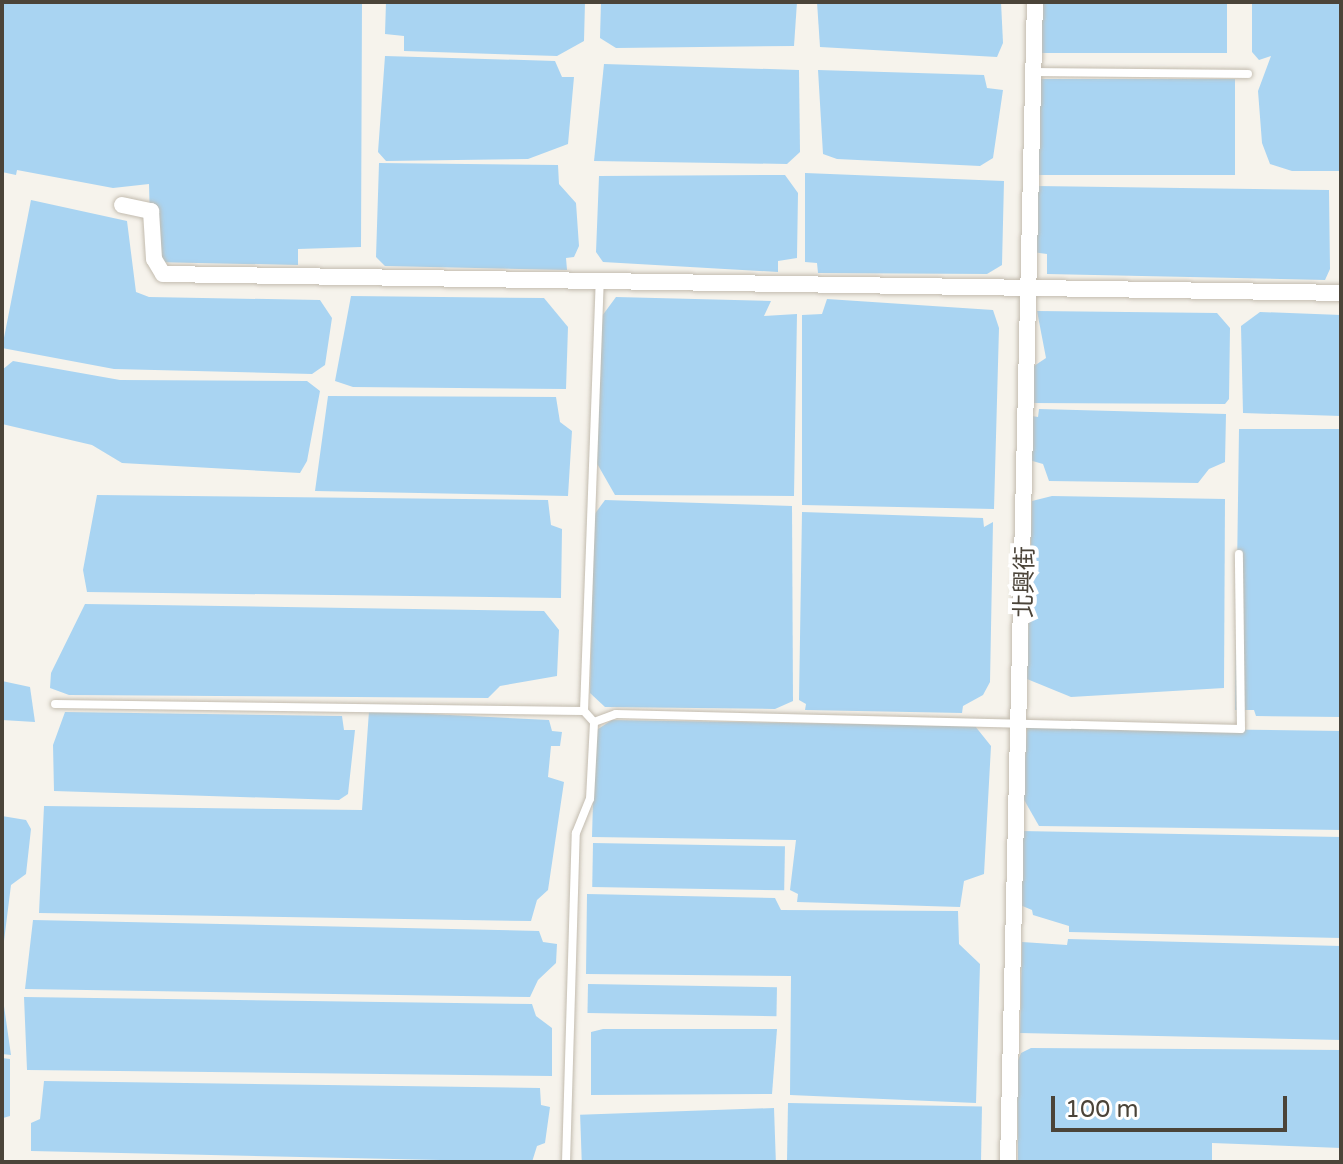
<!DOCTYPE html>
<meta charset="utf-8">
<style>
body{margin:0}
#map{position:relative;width:1343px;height:1164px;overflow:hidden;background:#f6f3ec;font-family:"Varela Round","Noto Sans TC",sans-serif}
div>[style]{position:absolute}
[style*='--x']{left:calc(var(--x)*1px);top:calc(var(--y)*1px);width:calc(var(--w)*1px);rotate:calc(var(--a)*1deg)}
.water>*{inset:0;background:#a9d4f2;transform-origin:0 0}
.roads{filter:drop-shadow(0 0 2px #c2bbae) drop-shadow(0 0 2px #c2bbae)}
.lane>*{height:8px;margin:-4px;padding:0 4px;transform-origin:4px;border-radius:4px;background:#fff}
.street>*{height:16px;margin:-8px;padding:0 8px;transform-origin:8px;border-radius:8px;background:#fff}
span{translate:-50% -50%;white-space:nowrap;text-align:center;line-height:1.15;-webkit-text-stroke:8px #fff;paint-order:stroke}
.street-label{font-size:24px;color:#4b4439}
.frame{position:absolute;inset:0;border:4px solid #4b4439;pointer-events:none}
.scale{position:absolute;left:1051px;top:1096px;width:236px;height:36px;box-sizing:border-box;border:4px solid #4b4439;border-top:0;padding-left:10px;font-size:24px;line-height:28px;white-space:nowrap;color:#4b4439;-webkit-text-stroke:6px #fff;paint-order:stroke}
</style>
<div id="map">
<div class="water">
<div style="clip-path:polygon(2px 2px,362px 2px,361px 247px,298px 249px,298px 265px,151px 262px,149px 184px,113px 188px,17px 170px,16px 175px,2px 172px)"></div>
<div style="clip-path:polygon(386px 2px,585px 2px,584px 41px,557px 56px,404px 51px,404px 36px,385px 34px)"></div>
<div style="clip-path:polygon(601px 2px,797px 2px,794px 46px,616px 48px,600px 38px)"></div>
<div style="clip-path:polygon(817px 2px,1001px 2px,1003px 43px,997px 57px,820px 47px)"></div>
<div style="left:1038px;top:2px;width:189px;height:51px"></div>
<div style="clip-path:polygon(1252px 2px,1341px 2px,1341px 171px,1292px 171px,1270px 164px,1262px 143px,1258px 91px,1271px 56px,1259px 60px,1252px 52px)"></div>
<div style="clip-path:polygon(385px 56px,555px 61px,562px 77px,574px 77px,568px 144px,528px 159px,386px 161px,378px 152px)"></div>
<div style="clip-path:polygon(604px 64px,799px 70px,800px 152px,787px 164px,594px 161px)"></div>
<div style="clip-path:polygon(818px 70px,984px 75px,987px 88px,1003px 90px,993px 158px,980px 166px,837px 159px,823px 154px)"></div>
<div style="left:1034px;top:79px;width:201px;height:96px"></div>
<div style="clip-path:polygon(379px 163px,558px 165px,559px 184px,576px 203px,579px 246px,574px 257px,566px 258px,567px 270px,385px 266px,376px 257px)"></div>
<div style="clip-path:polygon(805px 173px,1004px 181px,1002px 265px,987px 274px,818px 273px,817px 263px,805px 262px)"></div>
<div style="clip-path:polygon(785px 175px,798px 193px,797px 258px,778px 261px,778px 272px,603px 262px,596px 252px,599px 176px)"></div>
<div style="clip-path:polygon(1037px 186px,1329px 190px,1330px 269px,1325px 280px,1047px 274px,1047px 254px,1032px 252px)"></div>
<div style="clip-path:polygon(31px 200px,127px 221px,136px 292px,149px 297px,320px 300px,332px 318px,325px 365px,312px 374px,114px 369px,2px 348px)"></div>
<div style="clip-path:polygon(351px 296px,544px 298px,568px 327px,566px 389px,353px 387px,335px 381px)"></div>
<div style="clip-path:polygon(616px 297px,771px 301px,764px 316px,797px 314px,794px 496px,615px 495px,595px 460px,602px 316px)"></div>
<div style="clip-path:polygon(827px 299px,993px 310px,999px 328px,994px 509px,802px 505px,802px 315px,822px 314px)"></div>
<div style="clip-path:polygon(1037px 311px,1217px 313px,1230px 328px,1229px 399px,1225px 404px,1031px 403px,1031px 368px,1046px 358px)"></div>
<div style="clip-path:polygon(1260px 312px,1341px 315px,1341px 416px,1243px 413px,1241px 326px)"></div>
<div style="clip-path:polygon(13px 361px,120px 380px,307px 381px,320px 391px,307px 461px,300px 473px,122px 463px,92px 445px,2px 424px,2px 370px)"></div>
<div style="clip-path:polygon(328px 396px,556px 397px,560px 422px,572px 431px,568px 496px,315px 491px)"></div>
<div style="clip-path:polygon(1039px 409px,1226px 414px,1225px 462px,1209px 469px,1198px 483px,1049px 481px,1043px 464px,1029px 460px,1032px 416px,1038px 417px)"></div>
<div style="clip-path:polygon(1239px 429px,1341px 429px,1341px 717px,1256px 716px,1254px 710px,1235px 710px)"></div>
<div style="clip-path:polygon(97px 495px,548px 500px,551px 525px,562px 529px,561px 598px,87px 592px,83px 570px)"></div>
<div style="clip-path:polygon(1052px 496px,1225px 499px,1224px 688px,1071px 697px,1027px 679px,1032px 501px)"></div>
<div style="clip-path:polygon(605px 500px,792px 506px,793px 701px,775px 709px,605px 707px,590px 693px,594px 515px)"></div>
<div style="clip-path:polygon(802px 512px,983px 518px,984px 527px,993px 522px,990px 682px,983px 695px,963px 706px,962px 713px,805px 710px,806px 704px,799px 700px)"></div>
<div style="clip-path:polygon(85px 604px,544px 611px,559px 630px,557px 676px,500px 686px,488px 698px,69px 695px,50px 688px,51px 673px)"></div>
<div style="clip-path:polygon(2px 681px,30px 687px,35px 722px,2px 720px)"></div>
<div style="clip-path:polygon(369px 711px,549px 720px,552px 731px,562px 732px,560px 746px,551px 746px,548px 777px,564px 782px,548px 890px,537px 900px,531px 921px,39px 913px,44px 806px,362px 810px)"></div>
<div style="clip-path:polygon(65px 712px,342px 716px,344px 730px,355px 730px,348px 794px,339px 800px,54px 791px,53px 745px)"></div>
<div style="clip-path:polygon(612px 720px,975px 726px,991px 746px,984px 874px,964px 881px,960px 907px,797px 902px,798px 894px,790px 890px,796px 840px,592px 837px,595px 731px)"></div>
<div style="clip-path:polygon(1027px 727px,1341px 731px,1341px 830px,1039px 826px,1023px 798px)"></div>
<div style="clip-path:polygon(2px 816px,26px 820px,31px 829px,26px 874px,11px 885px,2px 957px)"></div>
<div style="clip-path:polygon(1021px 831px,1341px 837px,1341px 938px,1069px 932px,1069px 926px,1033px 915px,1032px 910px,1020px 905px)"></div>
<div style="left:593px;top:843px;width:192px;height:44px;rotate:1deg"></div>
<div style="clip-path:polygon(587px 894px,775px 898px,781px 910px,958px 911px,959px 944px,980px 964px,976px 1103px,790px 1095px,791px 976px,586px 974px)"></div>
<div style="clip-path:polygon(33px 920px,539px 931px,543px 942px,557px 944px,556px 963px,538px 980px,530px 997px,25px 989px)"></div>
<div style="clip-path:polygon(1068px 939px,1341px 946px,1341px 1040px,1020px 1033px,1022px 942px,1067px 945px)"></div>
<div style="left:588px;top:984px;width:189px;height:29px;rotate:1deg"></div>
<div style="clip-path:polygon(24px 997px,532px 1004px,536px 1016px,552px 1028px,552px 1076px,27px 1070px)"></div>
<div style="clip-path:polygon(2px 998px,3px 999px,11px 1055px,2px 1054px)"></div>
<div style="clip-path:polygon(603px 1029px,777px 1029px,772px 1094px,591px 1095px,591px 1032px)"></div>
<div style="clip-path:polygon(1031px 1048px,1341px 1050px,1341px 1148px,1212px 1143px,1212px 1162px,1018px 1162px,1017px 1063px,1021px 1053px)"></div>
<div style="clip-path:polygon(2px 1058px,10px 1059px,10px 1116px,3px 1118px)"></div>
<div style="clip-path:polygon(44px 1081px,540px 1088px,541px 1105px,550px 1107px,545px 1143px,537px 1146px,532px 1162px,31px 1151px,31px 1123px,40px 1119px)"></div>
<div style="left:788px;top:1103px;width:194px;height:59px;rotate:1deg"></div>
<div style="left:774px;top:1108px;width:54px;height:194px;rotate:88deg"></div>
</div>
<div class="roads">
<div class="lane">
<div style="--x:1035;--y:72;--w:213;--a:0.5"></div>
<div style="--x:55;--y:704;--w:529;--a:0.76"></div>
<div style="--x:584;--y:711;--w:15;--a:48"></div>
<div style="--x:594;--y:722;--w:23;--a:-20"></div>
<div style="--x:616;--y:714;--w:625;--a:1.37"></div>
<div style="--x:1241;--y:729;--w:175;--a:-90.7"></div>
<div style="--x:584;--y:711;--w:431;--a:-87.9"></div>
<div style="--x:566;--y:1162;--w:329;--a:-88.3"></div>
<div style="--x:576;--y:833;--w:37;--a:-68"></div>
<div style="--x:590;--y:799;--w:77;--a:-87"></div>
</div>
<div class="street">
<div style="--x:122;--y:205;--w:30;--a:12"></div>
<div style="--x:151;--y:211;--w:48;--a:86.4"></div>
<div style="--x:154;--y:259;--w:17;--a:59"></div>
<div style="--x:163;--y:274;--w:1178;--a:0.92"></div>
<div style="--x:1008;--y:1162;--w:1160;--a:-88.67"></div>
</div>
</div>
<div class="street-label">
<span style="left:1025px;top:582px;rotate:-89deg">北興街</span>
</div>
<div class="frame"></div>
<div class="scale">100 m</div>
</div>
